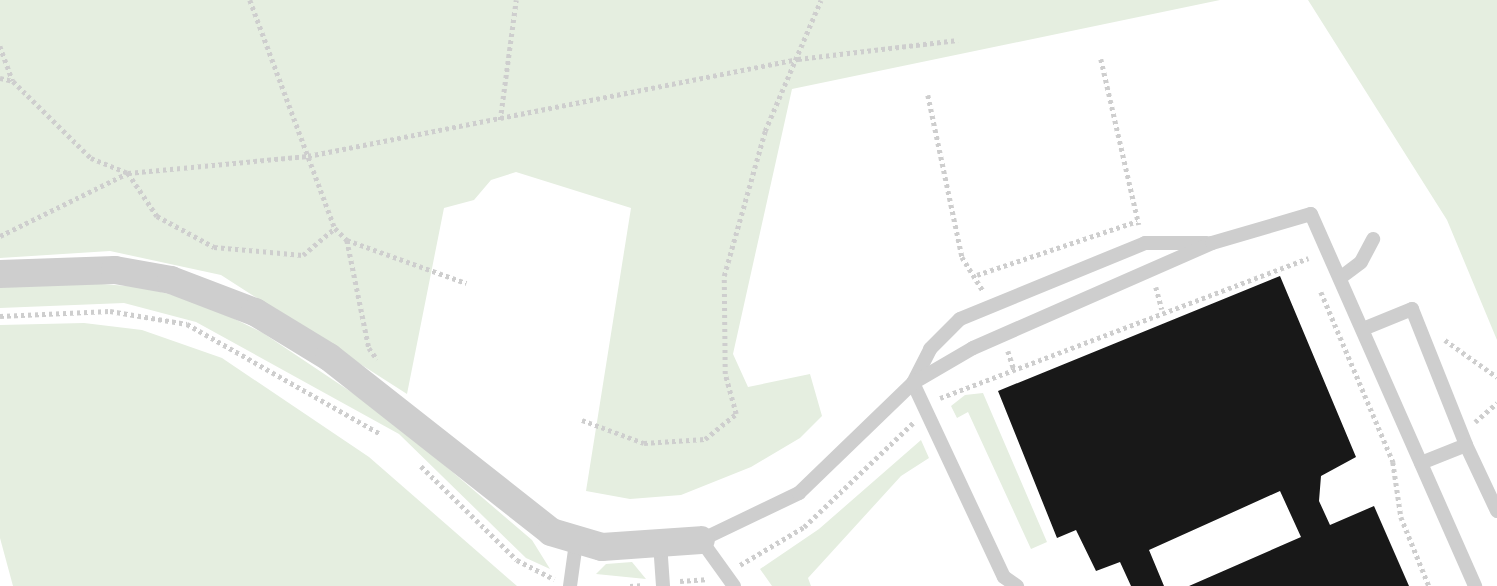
<!DOCTYPE html>
<style>
body{margin:0}
#map{position:relative;width:1497px;height:586px;overflow:hidden;background:#fff;font-family:"Exo 2",sans-serif}
div>[style]{position:absolute}
[style*='--x']{left:calc(var(--x)*1px);top:calc(var(--y)*1px);width:calc(var(--w)*1px);rotate:calc(var(--a)*1deg)}
.green>*{inset:0;background:#e5eee0}
.building>*{inset:0;background:#181818}
.path>*{height:4.5px;margin-top:-2.25px;transform-origin:0;background:repeating-linear-gradient(90deg,#cecece 0 3.5px,transparent 0 7px)}
.service>*{height:14px;margin:-7px;padding:0 7px;transform-origin:7px;border-radius:7px;background:#cecece}
.minor>*{height:28px;margin:-14px;padding:0 14px;transform-origin:14px;border-radius:14px;background:#cecece}
span{translate:-50% -50%;white-space:nowrap;text-align:center;line-height:1.15;-webkit-text-stroke:7px #fff;paint-order:stroke}
</style>
<div id="map">
<div class="green">
<div style="clip-path:polygon(0 0,1220px 0,792px 89px,733px 354px,748px 387px,810px 374px,822px 416px,800px 438px,751px 467px,681px 495px,630px 499px,586px 491px,631px 208px,516px 172px,491px 180px,474px 200px,444px 208px,407px 394px,221px 275px,110px 251px,0 258px)"></div>
<div style="clip-path:polygon(1308px 0,1497px 0,1497px 340px,1447px 220px)"></div>
<div style="clip-path:polygon(63px 281px,140px 287px,198px 301px,263px 333px,387px 416px,532px 540px,550px 569px,526px 558px,399px 434px,196px 322px,124px 303px,0 308px,0 284px)"></div>
<div style="clip-path:polygon(84px 323px,142px 330px,222px 358px,369px 457px,517px 586px,13px 586px,0 538px,0 325px)"></div>
<div style="clip-path:polygon(983px 393px,1047px 542px,1031px 549px,968px 412px,957px 418px,951px 406px,965px 395px)"></div>
<div style="clip-path:polygon(921px 440px,929px 458px,901px 476px,808px 578px,811px 586px,772px 586px,760px 569px,819px 529px)"></div>
<div style="clip-path:polygon(632px 562px,646px 579px,596px 574px,606px 564px)"></div>
</div>
<div class="building">
<div style="clip-path:polygon(1280px 276px,1356px 457px,1321px 476px,1319px 501px,1330px 525px,1374px 506px,1409px 586px,1189px 586px,1301px 537px,1280px 491px,1149px 550px,1164px 586px,1131px 586px,1120px 562px,1096px 571px,1076px 530px,1057px 538px,998px 391px)"></div>
</div>
<div class="path">
<div style="--x:250;--y:0;--w:243;--a:69.6"></div>
<div style="--x:335;--y:228;--w:17;--a:45"></div>
<div style="--x:347;--y:240;--w:110;--a:78.5"></div>
<div style="--x:369;--y:348;--w:14;--a:54"></div>
<div style="--x:0;--y:46;--w:37;--a:70"></div>
<div style="--x:1101;--y:59;--w:170;--a:77.1"></div>
<div style="--x:0;--y:78;--w:13;--a:13"></div>
<div style="--x:13;--y:81;--w:110;--a:44.6"></div>
<div style="--x:91;--y:158;--w:40;--a:22"></div>
<div style="--x:128;--y:173;--w:52;--a:56"></div>
<div style="--x:157;--y:216;--w:65;--a:28.5"></div>
<div style="--x:214;--y:247;--w:89;--a:5.1"></div>
<div style="--x:303;--y:255;--w:42;--a:-40.2"></div>
<div style="--x:928;--y:95;--w:166;--a:78.1"></div>
<div style="--x:962;--y:257;--w:40;--a:58"></div>
<div style="--x:500;--y:120;--w:121;--a:-82.4"></div>
<div style="--x:0;--y:236;--w:143;--a:-26.2"></div>
<div style="--x:128;--y:173;--w:181;--a:-5.4"></div>
<div style="--x:308;--y:156;--w:500;--a:-11.2"></div>
<div style="--x:798;--y:59;--w:161;--a:-6.8"></div>
<div style="--x:347;--y:240;--w:127;--a:19.9"></div>
<div style="--x:977;--y:275;--w:169;--a:-18.6"></div>
<div style="--x:1156;--y:287;--w:23;--a:75"></div>
<div style="--x:1321;--y:292;--w:185;--a:67"></div>
<div style="--x:1393;--y:462;--w:56;--a:81.7"></div>
<div style="--x:1401;--y:517;--w:74;--a:67.9"></div>
<div style="--x:0;--y:316;--w:110;--a:-2.6"></div>
<div style="--x:110;--y:311;--w:78;--a:9.6"></div>
<div style="--x:187;--y:324;--w:221;--a:29.6"></div>
<div style="--x:1445;--y:340;--w:64;--a:35.4"></div>
<div style="--x:1008;--y:351;--w:19;--a:72"></div>
<div style="--x:940;--y:398;--w:394;--a:-20.8"></div>
<div style="--x:582;--y:420;--w:66;--a:20.4"></div>
<div style="--x:644;--y:443;--w:61;--a:-3.8"></div>
<div style="--x:705;--y:439;--w:40;--a:-39"></div>
<div style="--x:736;--y:414;--w:41;--a:-105.4"></div>
<div style="--x:725;--y:374;--w:98;--a:-90.6"></div>
<div style="--x:724;--y:276;--w:151;--a:-74.2"></div>
<div style="--x:765;--y:131;--w:142;--a:-66.9"></div>
<div style="--x:1475;--y:422;--w:29;--a:-41"></div>
<div style="--x:421;--y:466;--w:134;--a:44.4"></div>
<div style="--x:517;--y:560;--w:42;--a:27.2"></div>
<div style="--x:740;--y:565;--w:74;--a:-30.7"></div>
<div style="--x:804;--y:527;--w:151;--a:-43.7"></div>
<div style="--x:680;--y:581;--w:26;--a:-4"></div>
<div style="--x:630;--y:586;--w:14;--a:-4"></div>
</div>
<div class="service">
<div style="--x:1340;--y:278;--w:26;--a:-37"></div>
<div style="--x:1361;--y:262;--w:26;--a:-62"></div>
<div style="--x:1363;--y:329;--w:53;--a:-22.2"></div>
<div style="--x:1412;--y:309;--w:146;--a:68.3"></div>
<div style="--x:913;--y:383;--w:38;--a:-63"></div>
<div style="--x:930;--y:349;--w:42;--a:-45"></div>
<div style="--x:960;--y:319;--w:200;--a:-22.3"></div>
<div style="--x:1145;--y:243;--w:62;--a:0"></div>
<div style="--x:913;--y:383;--w:214;--a:64.9"></div>
<div style="--x:1004;--y:577;--w:16;--a:35"></div>
<div style="--x:1421;--y:463;--w:48;--a:-21.8"></div>
<div style="--x:1466;--y:445;--w:73;--a:64.8"></div>
<div style="--x:660;--y:543;--w:43;--a:86"></div>
<div style="--x:570;--y:586;--w:43;--a:-82.1"></div>
<div style="--x:734;--y:586;--w:57;--a:-125.7"></div>
<div style="--x:701;--y:540;--w:109;--a:-25.6"></div>
<div style="--x:799;--y:493;--w:158;--a:-44"></div>
<div style="--x:913;--y:383;--w:69;--a:-30.3"></div>
<div style="--x:973;--y:348;--w:261;--a:-23.7"></div>
<div style="--x:1212;--y:243;--w:103;--a:-16.3"></div>
<div style="--x:1311;--y:214;--w:407;--a:66.2"></div>
</div>
<div class="minor">
<div style="--x:0;--y:274;--w:115;--a:-2"></div>
<div style="--x:115;--y:270;--w:57;--a:10.1"></div>
<div style="--x:171;--y:280;--w:90;--a:20.9"></div>
<div style="--x:255;--y:312;--w:87;--a:31.3"></div>
<div style="--x:329;--y:357;--w:283;--a:38.2"></div>
<div style="--x:551;--y:532;--w:53;--a:16.4"></div>
<div style="--x:602;--y:547;--w:99;--a:-4"></div>
</div>
</div>
